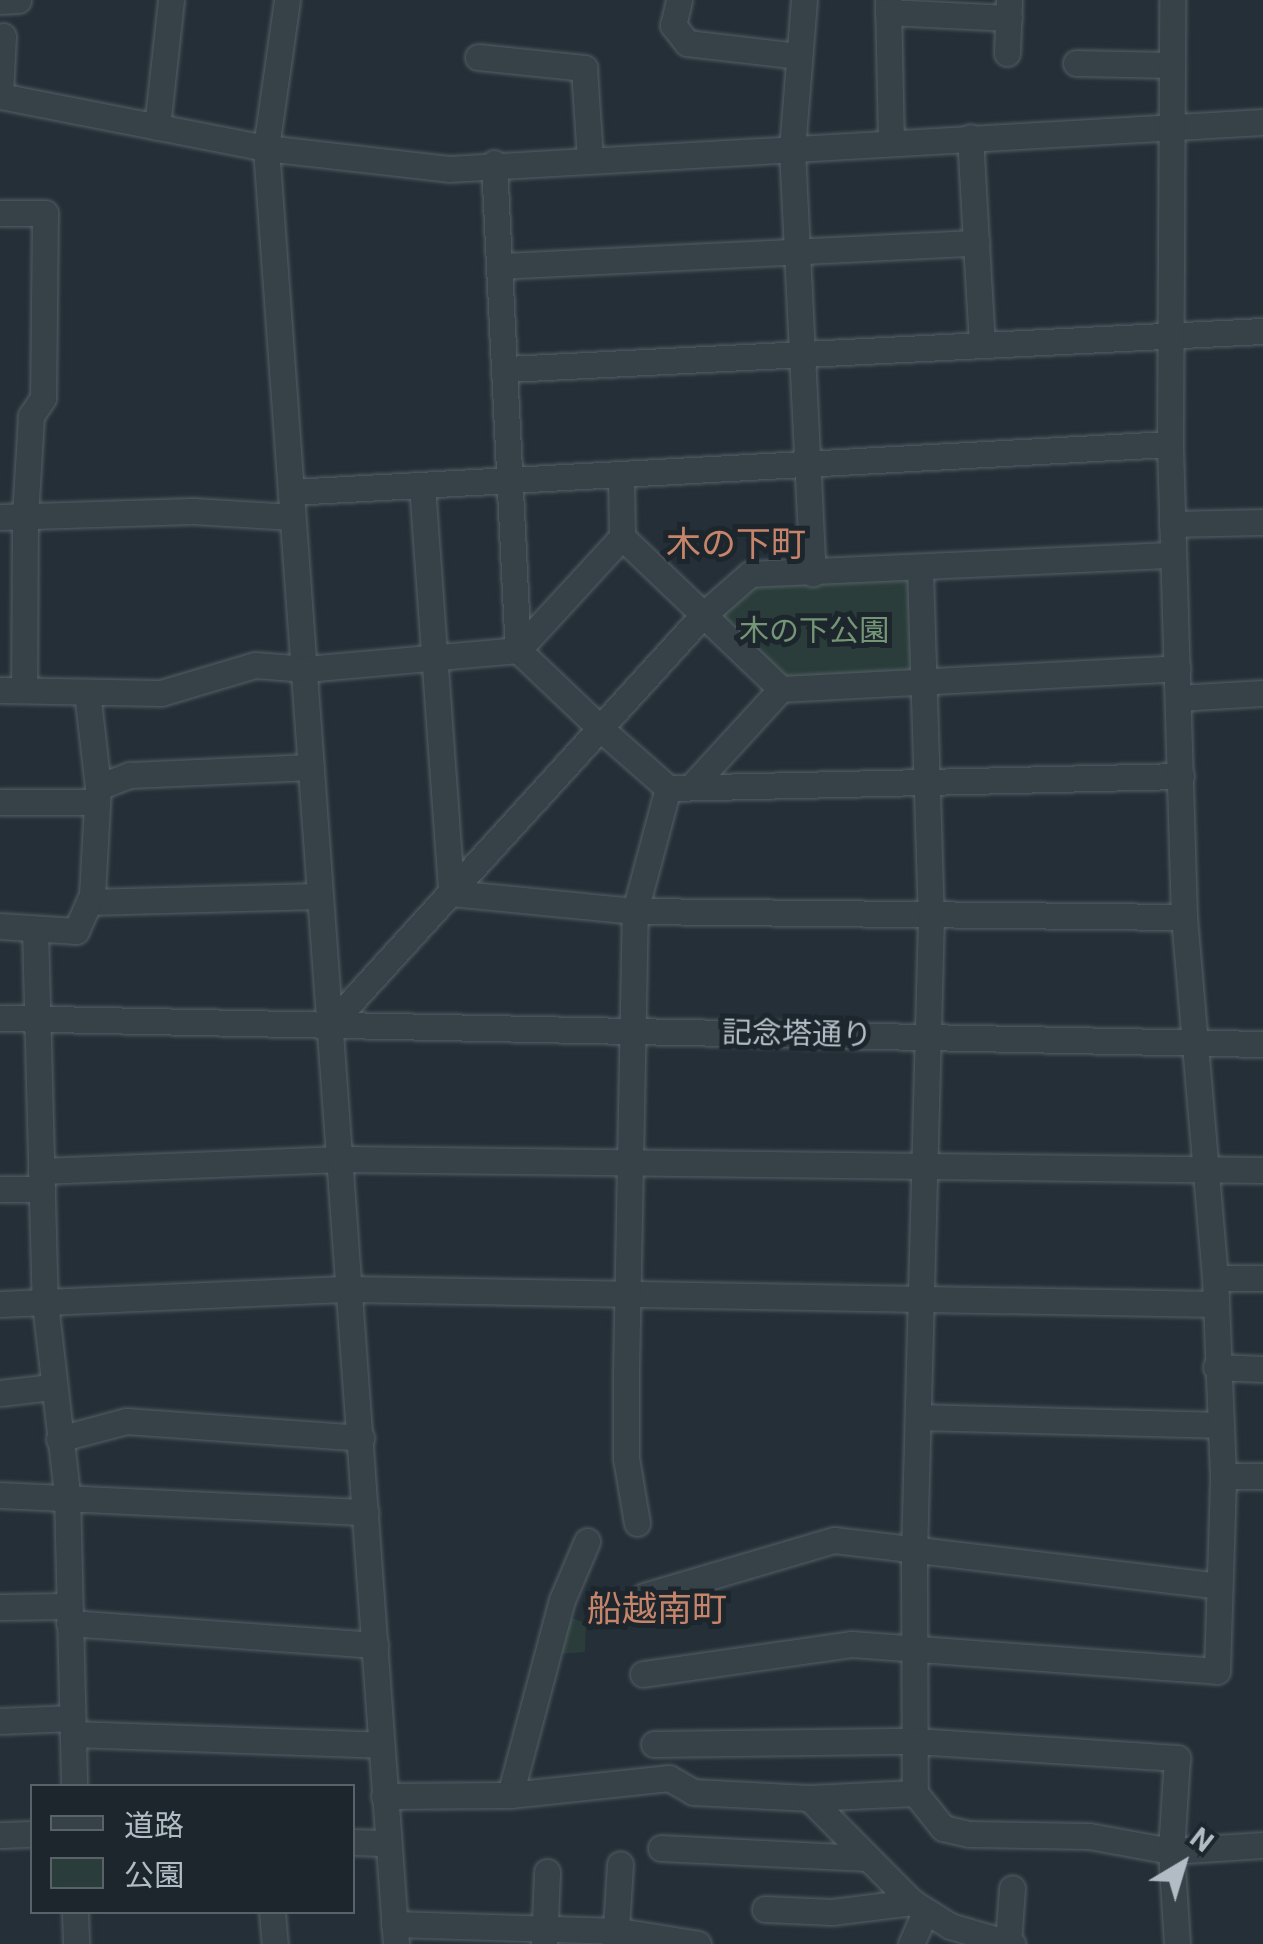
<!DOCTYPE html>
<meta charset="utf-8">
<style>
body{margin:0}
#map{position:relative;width:1263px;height:1944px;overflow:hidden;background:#242f37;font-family:Roboto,"Noto Sans JP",sans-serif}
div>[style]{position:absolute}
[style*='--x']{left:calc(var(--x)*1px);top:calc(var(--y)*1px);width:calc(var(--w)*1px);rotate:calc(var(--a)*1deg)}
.green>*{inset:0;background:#2a3d3a}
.roads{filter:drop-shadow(0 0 2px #555f65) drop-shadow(0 0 2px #555f65)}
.minor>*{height:25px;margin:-12.5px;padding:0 12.5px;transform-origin:12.5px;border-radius:12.5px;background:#374148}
span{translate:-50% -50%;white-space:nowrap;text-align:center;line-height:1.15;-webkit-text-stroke:10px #1d262c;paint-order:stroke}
.park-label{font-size:30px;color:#749676}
.street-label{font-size:30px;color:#b2bcc4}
.quarter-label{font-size:35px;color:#c6846b}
.legend{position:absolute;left:30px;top:1784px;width:325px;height:130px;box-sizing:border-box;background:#1d262c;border:2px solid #596269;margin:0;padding:12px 18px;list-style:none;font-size:30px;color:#b2bcc4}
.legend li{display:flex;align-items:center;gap:20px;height:50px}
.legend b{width:50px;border:2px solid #596269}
.north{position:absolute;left:1133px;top:1814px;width:100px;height:100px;-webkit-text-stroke:8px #1d262c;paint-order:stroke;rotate:38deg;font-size:28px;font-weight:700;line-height:40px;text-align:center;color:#b2bcc4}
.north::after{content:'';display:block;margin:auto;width:35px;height:45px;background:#b2bcc4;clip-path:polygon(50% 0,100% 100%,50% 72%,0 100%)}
</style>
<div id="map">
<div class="green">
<div style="clip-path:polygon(909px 578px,914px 676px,783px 680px,717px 616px,738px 594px,762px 584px)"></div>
<div style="clip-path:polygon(564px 1615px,586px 1623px,585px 1652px,562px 1654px,556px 1648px)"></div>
</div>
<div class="roads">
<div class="minor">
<div style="--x:287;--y:0;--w:149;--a:98.1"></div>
<div style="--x:266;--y:148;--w:1801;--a:85.86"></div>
<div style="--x:679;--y:0;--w:26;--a:103"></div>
<div style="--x:673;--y:25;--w:23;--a:52"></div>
<div style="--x:687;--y:43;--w:111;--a:6.7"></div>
<div style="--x:804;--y:0;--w:149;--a:94.6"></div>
<div style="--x:792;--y:149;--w:425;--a:87.2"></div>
<div style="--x:888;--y:0;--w:141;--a:88.8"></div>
<div style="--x:0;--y:1;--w:18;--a:-3"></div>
<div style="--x:888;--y:12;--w:121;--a:2.8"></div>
<div style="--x:1007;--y:53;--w:53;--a:-87.8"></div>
<div style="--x:478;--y:57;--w:107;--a:5.9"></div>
<div style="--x:584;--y:68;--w:91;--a:86.2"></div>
<div style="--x:1076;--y:63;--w:95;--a:1.2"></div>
<div style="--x:0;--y:95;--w:59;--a:-87.1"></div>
<div style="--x:0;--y:96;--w:271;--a:11.1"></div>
<div style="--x:266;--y:148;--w:184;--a:6.5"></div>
<div style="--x:449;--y:169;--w:815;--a:-3.3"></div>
<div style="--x:157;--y:127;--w:128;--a:-83.7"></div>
<div style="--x:494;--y:163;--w:488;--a:87.2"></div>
<div style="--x:518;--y:650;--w:115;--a:43.6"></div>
<div style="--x:601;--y:729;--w:89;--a:41.4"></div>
<div style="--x:668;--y:788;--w:513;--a:-1.34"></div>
<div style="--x:0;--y:213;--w:45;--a:0"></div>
<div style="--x:45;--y:213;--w:185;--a:90.6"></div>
<div style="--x:43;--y:398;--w:22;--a:124"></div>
<div style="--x:31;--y:416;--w:100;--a:93.4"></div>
<div style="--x:25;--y:516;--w:171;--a:90.3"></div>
<div style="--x:976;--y:243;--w:101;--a:86.6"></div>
<div style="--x:501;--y:266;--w:476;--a:-2.8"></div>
<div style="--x:976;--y:243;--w:106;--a:-93.2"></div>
<div style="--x:507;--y:369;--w:757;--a:-2.88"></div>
<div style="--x:422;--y:485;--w:409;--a:85.9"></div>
<div style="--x:451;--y:893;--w:185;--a:5.6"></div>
<div style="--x:635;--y:911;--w:549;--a:0.63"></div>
<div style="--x:291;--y:492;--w:880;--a:-3.13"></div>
<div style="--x:0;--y:517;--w:193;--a:-1.8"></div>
<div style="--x:193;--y:511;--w:99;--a:3.5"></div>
<div style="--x:1172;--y:524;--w:91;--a:-1.3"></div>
<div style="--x:622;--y:537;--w:220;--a:43.7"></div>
<div style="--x:920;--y:570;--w:347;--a:88.2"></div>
<div style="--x:931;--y:917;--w:636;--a:91.53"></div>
<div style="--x:914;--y:1553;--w:240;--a:89.8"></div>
<div style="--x:915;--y:1793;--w:45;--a:51.3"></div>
<div style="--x:943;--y:1828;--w:27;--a:13"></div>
<div style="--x:969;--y:1834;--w:120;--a:1"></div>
<div style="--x:1089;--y:1836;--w:83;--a:10.4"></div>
<div style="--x:1171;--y:1851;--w:92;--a:-3.7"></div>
<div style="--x:0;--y:690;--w:161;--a:1.1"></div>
<div style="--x:161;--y:693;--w:98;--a:-16.6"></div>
<div style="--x:255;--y:665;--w:51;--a:4.5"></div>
<div style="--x:306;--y:669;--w:213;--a:-5.1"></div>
<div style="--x:518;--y:650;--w:154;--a:-47.4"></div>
<div style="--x:622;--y:537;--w:62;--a:-90.9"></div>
<div style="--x:1178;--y:698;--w:85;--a:-3.4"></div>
<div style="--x:692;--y:786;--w:132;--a:-47.5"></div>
<div style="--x:781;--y:689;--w:397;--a:-3"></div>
<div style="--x:98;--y:787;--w:34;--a:-21"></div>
<div style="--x:130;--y:775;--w:181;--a:-2.5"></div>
<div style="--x:0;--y:802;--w:97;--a:0"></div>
<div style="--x:89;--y:902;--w:230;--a:-1.5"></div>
<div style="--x:0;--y:926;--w:76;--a:3.8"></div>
<div style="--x:76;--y:931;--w:39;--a:-66"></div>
<div style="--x:92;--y:895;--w:108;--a:-86.8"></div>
<div style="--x:98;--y:787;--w:96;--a:-96.6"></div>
<div style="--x:35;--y:929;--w:374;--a:88.5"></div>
<div style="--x:45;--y:1303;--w:192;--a:83.4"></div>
<div style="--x:67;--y:1494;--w:292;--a:88.6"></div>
<div style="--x:0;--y:1018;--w:1263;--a:1.18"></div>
<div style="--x:330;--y:1025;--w:554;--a:-47.71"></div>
<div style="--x:703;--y:615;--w:62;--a:-41.1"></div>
<div style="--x:750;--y:574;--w:423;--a:-2.6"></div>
<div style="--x:41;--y:1171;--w:299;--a:-2.3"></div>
<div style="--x:340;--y:1159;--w:923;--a:0.68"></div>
<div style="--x:0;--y:1189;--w:42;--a:0"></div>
<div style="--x:1215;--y:1278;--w:48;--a:0"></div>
<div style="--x:0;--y:1304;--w:350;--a:-2.5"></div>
<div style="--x:350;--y:1289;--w:866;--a:0.99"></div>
<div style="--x:1216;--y:1367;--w:47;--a:2.4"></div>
<div style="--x:0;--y:1393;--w:52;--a:-6.6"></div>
<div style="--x:919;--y:1417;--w:302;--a:1.5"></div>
<div style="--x:59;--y:1439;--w:69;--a:-15"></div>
<div style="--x:126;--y:1421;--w:236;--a:4.1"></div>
<div style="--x:1223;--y:1476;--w:40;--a:0"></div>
<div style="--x:0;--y:1495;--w:366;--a:2.7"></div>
<div style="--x:637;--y:1523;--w:66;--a:-99.6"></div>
<div style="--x:626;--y:1458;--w:86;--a:-90"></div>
<div style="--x:626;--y:1372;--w:461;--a:-88.9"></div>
<div style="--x:635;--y:911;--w:127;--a:-75"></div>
<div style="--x:644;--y:1596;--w:198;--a:-16.4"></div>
<div style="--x:834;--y:1540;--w:386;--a:6.8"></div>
<div style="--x:0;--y:1607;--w:69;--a:-0.8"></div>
<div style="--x:69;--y:1623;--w:307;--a:4.1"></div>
<div style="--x:643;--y:1674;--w:210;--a:-8.2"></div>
<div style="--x:851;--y:1644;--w:367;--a:4.2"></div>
<div style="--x:1217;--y:1671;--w:195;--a:-88.2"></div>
<div style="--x:1223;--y:1476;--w:198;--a:-92.3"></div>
<div style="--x:1215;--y:1278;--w:362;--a:-94.9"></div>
<div style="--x:1184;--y:917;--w:473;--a:-91.7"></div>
<div style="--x:1170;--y:444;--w:444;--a:-89.7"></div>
<div style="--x:0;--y:1721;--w:72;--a:-2.4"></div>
<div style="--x:73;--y:1734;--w:308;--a:2"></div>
<div style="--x:654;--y:1744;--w:261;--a:-0.7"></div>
<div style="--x:915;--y:1741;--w:263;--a:3.7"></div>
<div style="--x:1177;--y:1758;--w:93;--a:93.7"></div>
<div style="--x:1171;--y:1851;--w:93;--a:86.3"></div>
<div style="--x:510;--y:1795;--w:202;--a:-75.1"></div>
<div style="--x:562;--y:1600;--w:64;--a:-67"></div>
<div style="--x:384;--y:1796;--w:126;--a:-0.5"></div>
<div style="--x:510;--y:1795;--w:160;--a:-6.1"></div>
<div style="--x:669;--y:1778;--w:28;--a:30"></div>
<div style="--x:693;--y:1792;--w:116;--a:3"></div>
<div style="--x:809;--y:1798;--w:106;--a:-2.7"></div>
<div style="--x:809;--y:1798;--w:146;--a:45.3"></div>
<div style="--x:912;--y:1902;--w:45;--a:32.3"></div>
<div style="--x:950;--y:1926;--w:65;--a:16.2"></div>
<div style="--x:0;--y:1835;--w:32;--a:-2"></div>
<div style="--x:352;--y:1842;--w:36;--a:2"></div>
<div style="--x:661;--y:1848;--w:207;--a:2.8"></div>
<div style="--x:765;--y:1909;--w:67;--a:2.6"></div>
<div style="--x:832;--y:1912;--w:81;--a:-7.1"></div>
<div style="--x:75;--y:1912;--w:32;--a:88"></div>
<div style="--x:272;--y:1912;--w:32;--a:85"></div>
<div style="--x:394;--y:1924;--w:225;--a:1.8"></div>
<div style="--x:619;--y:1931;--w:80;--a:9.3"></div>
<div style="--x:1008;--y:1943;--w:55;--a:-85.8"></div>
<div style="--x:544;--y:1944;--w:72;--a:-87.6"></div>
<div style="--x:615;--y:1944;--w:80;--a:-86.4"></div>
<div style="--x:911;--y:1944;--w:35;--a:-66"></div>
</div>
</div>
<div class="park-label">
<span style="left:814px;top:631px">木の下公園</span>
</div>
<div class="street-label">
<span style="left:797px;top:1034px;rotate:1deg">記念塔通り</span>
</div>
<div class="quarter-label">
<span style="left:736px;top:545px">木の下町</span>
<span style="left:657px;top:1610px">船越南町</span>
</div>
<ul class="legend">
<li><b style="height:12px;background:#374148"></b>道路</li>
<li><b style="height:28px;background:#2a3d3a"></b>公園</li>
</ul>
<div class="north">N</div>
</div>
